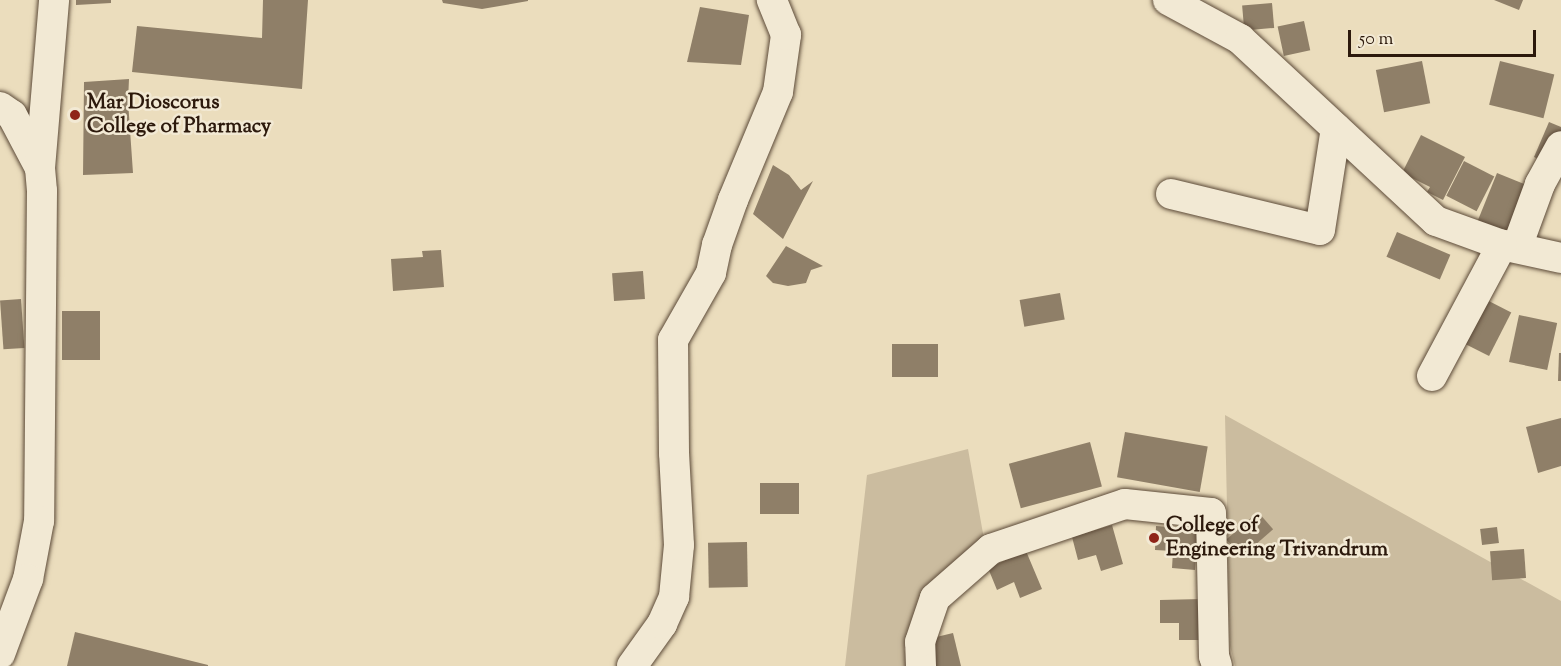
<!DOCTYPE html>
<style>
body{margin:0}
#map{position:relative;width:1561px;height:666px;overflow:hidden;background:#ebddbd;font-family:"Sorts Mill Goudy",serif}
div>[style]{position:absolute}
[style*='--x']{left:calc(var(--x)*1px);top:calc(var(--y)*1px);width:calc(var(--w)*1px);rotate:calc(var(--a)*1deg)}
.green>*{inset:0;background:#cbbc9f}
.building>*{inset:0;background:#8f7f68;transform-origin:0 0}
.roads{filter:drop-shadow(0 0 2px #5c4a38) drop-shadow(0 0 2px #5c4a38)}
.minor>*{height:30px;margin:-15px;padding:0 15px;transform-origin:15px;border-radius:15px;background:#f2e9d4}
.dots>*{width:16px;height:16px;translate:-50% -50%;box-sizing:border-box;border:3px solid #f2e9d4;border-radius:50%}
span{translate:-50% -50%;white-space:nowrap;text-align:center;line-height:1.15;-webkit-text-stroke:5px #f2e9d4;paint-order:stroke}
.poi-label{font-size:21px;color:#2c190c;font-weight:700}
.left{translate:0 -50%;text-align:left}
.scale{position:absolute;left:1348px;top:30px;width:188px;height:27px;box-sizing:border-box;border:3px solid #2c190c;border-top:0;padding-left:8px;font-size:18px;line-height:21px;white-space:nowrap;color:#2c190c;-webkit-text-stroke:4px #f2e9d4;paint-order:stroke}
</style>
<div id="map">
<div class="green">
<div style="clip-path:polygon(1225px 415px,1561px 601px,1561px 666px,1235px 666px,1230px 646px)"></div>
<div style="clip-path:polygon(968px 449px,984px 539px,920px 596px,904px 649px,910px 666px,845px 666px,867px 475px)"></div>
</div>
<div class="building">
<div style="clip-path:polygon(76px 0,111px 0,111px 3px,76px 5px)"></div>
<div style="clip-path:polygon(263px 0,308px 0,302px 89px,132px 72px,137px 26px,262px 38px)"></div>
<div style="clip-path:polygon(442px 0,528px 0,528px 1px,482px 9px,443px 3px)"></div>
<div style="clip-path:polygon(1494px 0,1523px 0,1519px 10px)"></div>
<div style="left:1272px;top:3px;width:25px;height:30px;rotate:85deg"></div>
<div style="clip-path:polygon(700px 7px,749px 15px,741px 65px,687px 62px)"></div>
<div style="left:1304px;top:21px;width:30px;height:27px;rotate:78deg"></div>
<div style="left:1422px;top:61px;width:43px;height:47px;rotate:79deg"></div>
<div style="left:1500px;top:61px;width:56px;height:45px;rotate:14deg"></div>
<div style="clip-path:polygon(129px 79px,128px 101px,133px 173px,83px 175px,84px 82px)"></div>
<div style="clip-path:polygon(1549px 122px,1561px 127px,1561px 170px,1534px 157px)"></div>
<div style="clip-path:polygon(1421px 135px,1465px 157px,1443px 200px,1427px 192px,1430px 187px,1402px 173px)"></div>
<div style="left:1464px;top:161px;width:34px;height:39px;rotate:27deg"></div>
<div style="clip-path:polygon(773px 165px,789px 175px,801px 190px,813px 181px,783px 239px,753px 214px)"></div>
<div style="left:1497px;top:173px;width:35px;height:52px;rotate:22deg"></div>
<div style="left:1397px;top:232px;width:58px;height:27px;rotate:23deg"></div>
<div style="clip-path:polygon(786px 246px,823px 266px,811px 270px,806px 283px,788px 286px,773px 283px,766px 276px)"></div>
<div style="clip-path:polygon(441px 250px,444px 287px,393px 291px,391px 259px,423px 257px,422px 251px)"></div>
<div style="left:643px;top:271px;width:28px;height:31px;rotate:86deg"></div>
<div style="left:1060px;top:293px;width:27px;height:41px;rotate:80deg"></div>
<div style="left:1481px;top:297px;width:34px;height:49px;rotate:27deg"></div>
<div style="left:21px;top:299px;width:49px;height:21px;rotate:86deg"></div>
<div style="left:62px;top:311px;width:38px;height:49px"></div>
<div style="left:1519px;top:315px;width:39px;height:48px;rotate:12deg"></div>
<div style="left:892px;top:344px;width:46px;height:33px"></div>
<div style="clip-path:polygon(1559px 353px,1561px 353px,1561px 381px,1558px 381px)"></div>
<div style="clip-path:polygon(1561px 418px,1561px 466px,1538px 473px,1526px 427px)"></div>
<div style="left:1125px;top:432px;width:84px;height:46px;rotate:10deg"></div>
<div style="left:1090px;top:442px;width:46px;height:84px;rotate:75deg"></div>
<div style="left:760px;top:483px;width:39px;height:31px"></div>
<div style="left:1258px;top:512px;width:23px;height:42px;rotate:49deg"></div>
<div style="clip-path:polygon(1112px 525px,1123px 564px,1101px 571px,1096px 555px,1078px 560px,1072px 537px)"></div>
<div style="clip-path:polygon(1156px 526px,1198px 529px,1195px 570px,1172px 568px,1173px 551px,1155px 550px)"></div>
<div style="left:1497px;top:527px;width:16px;height:17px;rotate:83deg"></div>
<div style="left:747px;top:542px;width:45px;height:39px;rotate:89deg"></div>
<div style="left:1524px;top:549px;width:29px;height:34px;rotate:86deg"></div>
<div style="clip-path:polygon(1026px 551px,1042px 589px,1020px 598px,1014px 582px,997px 590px,988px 568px)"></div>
<div style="clip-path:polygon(1201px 599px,1202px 640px,1179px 640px,1179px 623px,1160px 623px,1160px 600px)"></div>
<div style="clip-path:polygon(75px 632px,208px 665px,208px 666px,67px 666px)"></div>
<div style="clip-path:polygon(953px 633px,961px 666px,935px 666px,928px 639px)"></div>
</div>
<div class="roads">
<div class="minor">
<div style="--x:1168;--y:0;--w:82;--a:28.4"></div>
<div style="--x:1240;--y:39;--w:267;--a:42.9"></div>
<div style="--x:1436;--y:221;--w:70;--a:20"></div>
<div style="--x:1502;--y:245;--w:60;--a:12.4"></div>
<div style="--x:0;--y:107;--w:14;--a:34"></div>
<div style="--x:12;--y:115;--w:60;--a:62.2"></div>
<div style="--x:40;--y:168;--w:23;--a:85"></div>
<div style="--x:42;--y:191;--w:330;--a:90.5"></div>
<div style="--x:39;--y:521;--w:59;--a:100.7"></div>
<div style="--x:28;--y:579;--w:80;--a:110.5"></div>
<div style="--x:40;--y:168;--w:169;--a:-85.2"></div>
<div style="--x:1171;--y:194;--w:153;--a:13.6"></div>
<div style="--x:1320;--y:230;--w:103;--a:-81.1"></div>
<div style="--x:1517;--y:247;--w:67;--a:-69.9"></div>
<div style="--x:1540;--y:184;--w:43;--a:-61.1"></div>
<div style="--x:1432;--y:376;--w:149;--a:-61.9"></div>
<div style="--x:632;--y:666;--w:52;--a:-54.5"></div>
<div style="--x:662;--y:624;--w:30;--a:-66"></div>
<div style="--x:674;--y:597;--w:52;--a:-84.5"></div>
<div style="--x:679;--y:545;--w:92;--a:-93.1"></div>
<div style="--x:674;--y:453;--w:113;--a:-90.5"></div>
<div style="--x:673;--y:340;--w:77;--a:-60.4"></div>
<div style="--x:711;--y:273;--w:29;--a:-78"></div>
<div style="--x:717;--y:245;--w:48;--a:-70.4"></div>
<div style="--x:733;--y:200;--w:117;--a:-67.4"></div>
<div style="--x:778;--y:92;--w:58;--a:-82"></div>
<div style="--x:786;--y:35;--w:38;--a:-112"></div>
<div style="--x:921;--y:666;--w:24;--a:-92"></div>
<div style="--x:920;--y:642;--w:46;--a:-71.2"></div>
<div style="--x:935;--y:598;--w:74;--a:-41.2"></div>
<div style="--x:991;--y:549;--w:141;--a:-18.6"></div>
<div style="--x:1125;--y:504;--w:86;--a:6"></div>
<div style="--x:1211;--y:513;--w:143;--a:88.8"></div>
<div style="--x:1214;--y:656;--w:10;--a:73"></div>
</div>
</div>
<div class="dots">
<div style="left:75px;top:115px;background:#8f2418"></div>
<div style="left:1154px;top:538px;background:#8f2418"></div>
</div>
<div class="poi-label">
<span class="left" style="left:87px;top:115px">Mar Dioscorus<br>College of Pharmacy</span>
<span class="left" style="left:1166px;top:538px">College of<br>Engineering Trivandrum</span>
</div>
<div class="scale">50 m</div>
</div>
